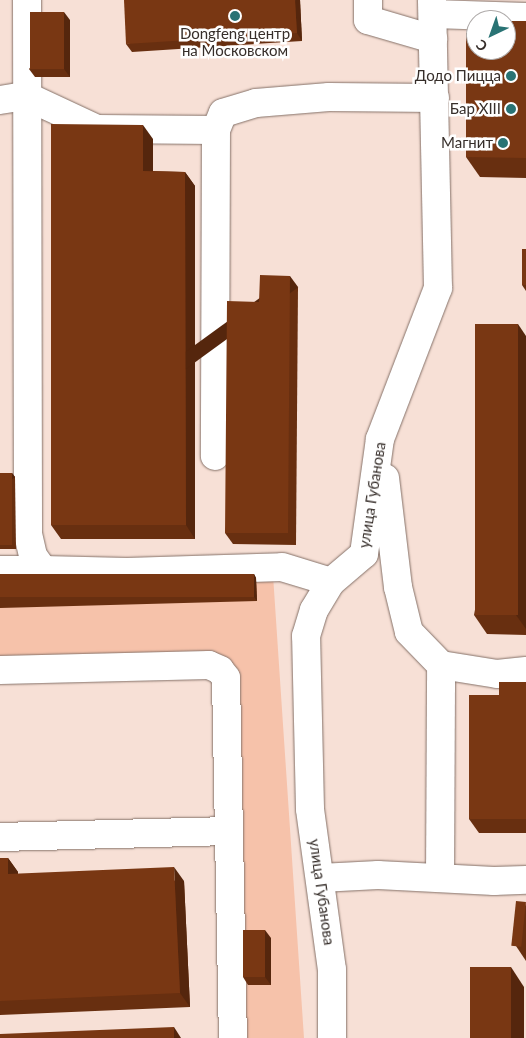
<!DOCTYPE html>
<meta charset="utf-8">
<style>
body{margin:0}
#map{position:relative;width:526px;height:1038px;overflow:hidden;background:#f7e0d6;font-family:Lato,sans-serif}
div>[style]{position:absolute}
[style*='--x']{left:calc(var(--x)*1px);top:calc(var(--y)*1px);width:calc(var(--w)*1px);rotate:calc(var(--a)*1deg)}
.green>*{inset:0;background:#f6c2aa}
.roads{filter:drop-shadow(0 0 1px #857168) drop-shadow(0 0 1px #857168)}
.minor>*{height:28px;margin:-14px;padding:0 14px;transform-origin:14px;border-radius:14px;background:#fff}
.wall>*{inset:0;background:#682f10}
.shaded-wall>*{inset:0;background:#55260d;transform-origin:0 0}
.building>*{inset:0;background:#793713;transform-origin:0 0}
.dots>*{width:14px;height:14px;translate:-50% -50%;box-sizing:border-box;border:2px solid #fff;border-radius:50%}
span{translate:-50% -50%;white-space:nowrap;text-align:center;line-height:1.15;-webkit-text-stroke:5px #fff;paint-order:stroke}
.poi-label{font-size:15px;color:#362e2a}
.right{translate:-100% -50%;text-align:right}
.street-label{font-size:15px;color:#362e2a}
.north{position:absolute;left:466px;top:10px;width:50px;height:50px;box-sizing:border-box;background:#fff;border:1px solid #afabaa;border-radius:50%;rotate:222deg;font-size:14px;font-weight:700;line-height:20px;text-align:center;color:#362e2a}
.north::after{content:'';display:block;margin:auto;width:18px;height:22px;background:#297374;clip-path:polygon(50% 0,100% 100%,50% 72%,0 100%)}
</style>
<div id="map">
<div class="green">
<div style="clip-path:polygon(273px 575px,304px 1038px,240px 1038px,226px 678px,0 680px,0 586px)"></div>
</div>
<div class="roads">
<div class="minor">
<div style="--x:27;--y:0;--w:534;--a:89.89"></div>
<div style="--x:28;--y:534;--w:23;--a:77"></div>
<div style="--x:33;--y:556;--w:17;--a:54"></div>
<div style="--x:43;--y:570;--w:84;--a:1.4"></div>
<div style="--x:127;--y:572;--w:155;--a:-1.8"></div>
<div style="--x:282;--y:567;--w:51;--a:17"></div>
<div style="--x:368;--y:0;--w:20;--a:90"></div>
<div style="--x:368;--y:20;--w:68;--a:16.3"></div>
<div style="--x:433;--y:14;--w:93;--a:1.8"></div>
<div style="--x:0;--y:100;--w:26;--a:-9"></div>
<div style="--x:26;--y:96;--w:78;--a:24.9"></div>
<div style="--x:97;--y:129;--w:119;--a:0.5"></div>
<div style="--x:216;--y:130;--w:326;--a:90.2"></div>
<div style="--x:216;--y:130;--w:18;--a:-68"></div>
<div style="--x:223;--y:113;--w:34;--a:-17"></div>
<div style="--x:256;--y:103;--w:73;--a:-4.7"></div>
<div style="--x:329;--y:97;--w:106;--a:0.5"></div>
<div style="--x:385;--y:478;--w:110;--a:83.2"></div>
<div style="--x:398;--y:587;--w:46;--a:76.3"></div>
<div style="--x:409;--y:632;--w:46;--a:45.9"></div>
<div style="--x:441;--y:665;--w:57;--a:9.1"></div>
<div style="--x:497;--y:674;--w:29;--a:-6"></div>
<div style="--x:0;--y:570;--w:43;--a:0"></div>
<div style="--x:0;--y:670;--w:209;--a:-1.4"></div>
<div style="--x:209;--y:665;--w:12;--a:24"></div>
<div style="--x:220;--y:670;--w:10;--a:53"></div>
<div style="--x:226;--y:678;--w:360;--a:88.9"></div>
<div style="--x:0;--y:837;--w:229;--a:-1.5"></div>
<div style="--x:320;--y:878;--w:58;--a:-3"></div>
<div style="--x:378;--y:875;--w:116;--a:3"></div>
<div style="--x:494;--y:881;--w:32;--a:-2"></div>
<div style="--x:440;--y:878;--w:213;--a:-89.7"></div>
<div style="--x:332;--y:1038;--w:68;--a:-90"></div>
<div style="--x:332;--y:970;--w:162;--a:-97.8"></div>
<div style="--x:310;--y:809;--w:173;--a:-91.3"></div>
<div style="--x:306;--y:636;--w:27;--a:-73"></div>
<div style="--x:314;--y:610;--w:33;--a:-59"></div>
<div style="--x:331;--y:582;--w:43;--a:-40.3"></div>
<div style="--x:364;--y:554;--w:116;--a:-82.1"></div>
<div style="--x:380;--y:439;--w:162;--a:-69"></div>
<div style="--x:438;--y:288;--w:288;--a:-91.2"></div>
</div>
</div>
<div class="wall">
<div style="clip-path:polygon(300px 0,302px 41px,132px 52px,126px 44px)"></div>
<div style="clip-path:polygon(70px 20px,70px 77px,35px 77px,29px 69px)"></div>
<div style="clip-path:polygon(526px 21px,526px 178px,480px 177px,466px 157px,476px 50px)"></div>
<div style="clip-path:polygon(153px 139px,153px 171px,185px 172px,195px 186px,195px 539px,61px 539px,51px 525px)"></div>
<div style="clip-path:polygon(526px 249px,526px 291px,522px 285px)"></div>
<div style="clip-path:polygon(298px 287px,296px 545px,233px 544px,225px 533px,259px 302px)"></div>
<div style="clip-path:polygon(526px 336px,526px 635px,487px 634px,474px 615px)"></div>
<div style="clip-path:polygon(0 473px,12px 473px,15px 477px,16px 549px,0 549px)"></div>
<div style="clip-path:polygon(254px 574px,256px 578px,257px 601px,0 608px,0 581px)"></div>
<div style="clip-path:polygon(526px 682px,526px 833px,479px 833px,469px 819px,499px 695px)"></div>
<div style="clip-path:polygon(0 858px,8px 858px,18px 872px,18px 874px,184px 881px,190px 1007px,0 1015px)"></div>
<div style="clip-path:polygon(526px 902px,526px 961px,516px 946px)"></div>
<div style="clip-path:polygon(271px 938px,271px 985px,248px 985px,243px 977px)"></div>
</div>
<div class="shaded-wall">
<div style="clip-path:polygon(295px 0,300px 0,302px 41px,297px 33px)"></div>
<div style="clip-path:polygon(64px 12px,70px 20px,70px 77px,64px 69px)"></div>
<div style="clip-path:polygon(143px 125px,153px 139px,153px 185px,143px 171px)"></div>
<div style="clip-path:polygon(185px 172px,195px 186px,195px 539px,186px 525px)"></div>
<div style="left:290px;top:276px;width:14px;height:257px;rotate:54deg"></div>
<div style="clip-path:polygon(518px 324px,526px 336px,526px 629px,516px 615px)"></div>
<div style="left:12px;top:473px;width:5px;height:72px;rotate:53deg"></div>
<div style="clip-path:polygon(254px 574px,256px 578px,257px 601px,254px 597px)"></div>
<div style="clip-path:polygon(8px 858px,18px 872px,18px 888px,8px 874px)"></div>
<div style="clip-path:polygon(174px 867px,184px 881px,190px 1007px,180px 993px)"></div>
<div style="clip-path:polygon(265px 930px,271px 938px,271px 985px,265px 977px)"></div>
<div style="clip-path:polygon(511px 967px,524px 987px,524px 1038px,511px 1038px)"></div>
<div style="clip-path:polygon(174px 1027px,181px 1038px,174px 1038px)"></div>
</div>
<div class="building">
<div style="clip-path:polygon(124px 0,295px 0,297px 33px,126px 44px)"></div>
<div style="left:30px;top:12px;width:34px;height:57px"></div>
<div style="clip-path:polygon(506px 21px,526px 21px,526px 158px,466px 157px,466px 33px,476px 34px,476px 50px,506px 50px)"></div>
<div style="clip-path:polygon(51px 124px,143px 125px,143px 171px,185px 172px,186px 525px,51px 525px)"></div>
<div style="left:522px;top:249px;width:4px;height:36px"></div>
<div style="clip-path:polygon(260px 275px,290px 276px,288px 533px,225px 533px,227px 301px,259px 302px)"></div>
<div style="left:475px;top:324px;width:43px;height:291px"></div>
<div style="left:0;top:473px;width:12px;height:72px"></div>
<div style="left:254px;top:574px;width:23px;height:254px;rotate:90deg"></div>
<div style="clip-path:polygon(499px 682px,526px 682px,526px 819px,469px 819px,469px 695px,499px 695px)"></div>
<div style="clip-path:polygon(0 858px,8px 858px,8px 874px,174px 867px,180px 993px,0 1001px)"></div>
<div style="left:516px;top:901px;width:10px;height:45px;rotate:6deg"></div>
<div style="left:243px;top:930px;width:22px;height:47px"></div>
<div style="left:470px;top:967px;width:41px;height:71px"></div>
<div style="clip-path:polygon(174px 1027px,174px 1038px,0 1038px,0 1034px)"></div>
</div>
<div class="dots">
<div style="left:235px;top:16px;background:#297374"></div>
<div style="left:511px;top:76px;background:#297374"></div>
<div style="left:511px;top:109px;background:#297374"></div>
<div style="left:503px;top:143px;background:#297374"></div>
</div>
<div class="poi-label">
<span style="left:235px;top:42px">Dongfeng центр<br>на Московском</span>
<span class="right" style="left:501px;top:76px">Додо Пицца</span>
<span class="right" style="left:501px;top:109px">Бар XIII</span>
<span class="right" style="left:493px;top:143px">Магнит</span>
</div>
<div class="street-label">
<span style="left:372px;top:495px;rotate:-81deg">улица Губанова</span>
<span style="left:322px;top:892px;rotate:82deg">улица Губанова</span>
</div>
<div class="north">С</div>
</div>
